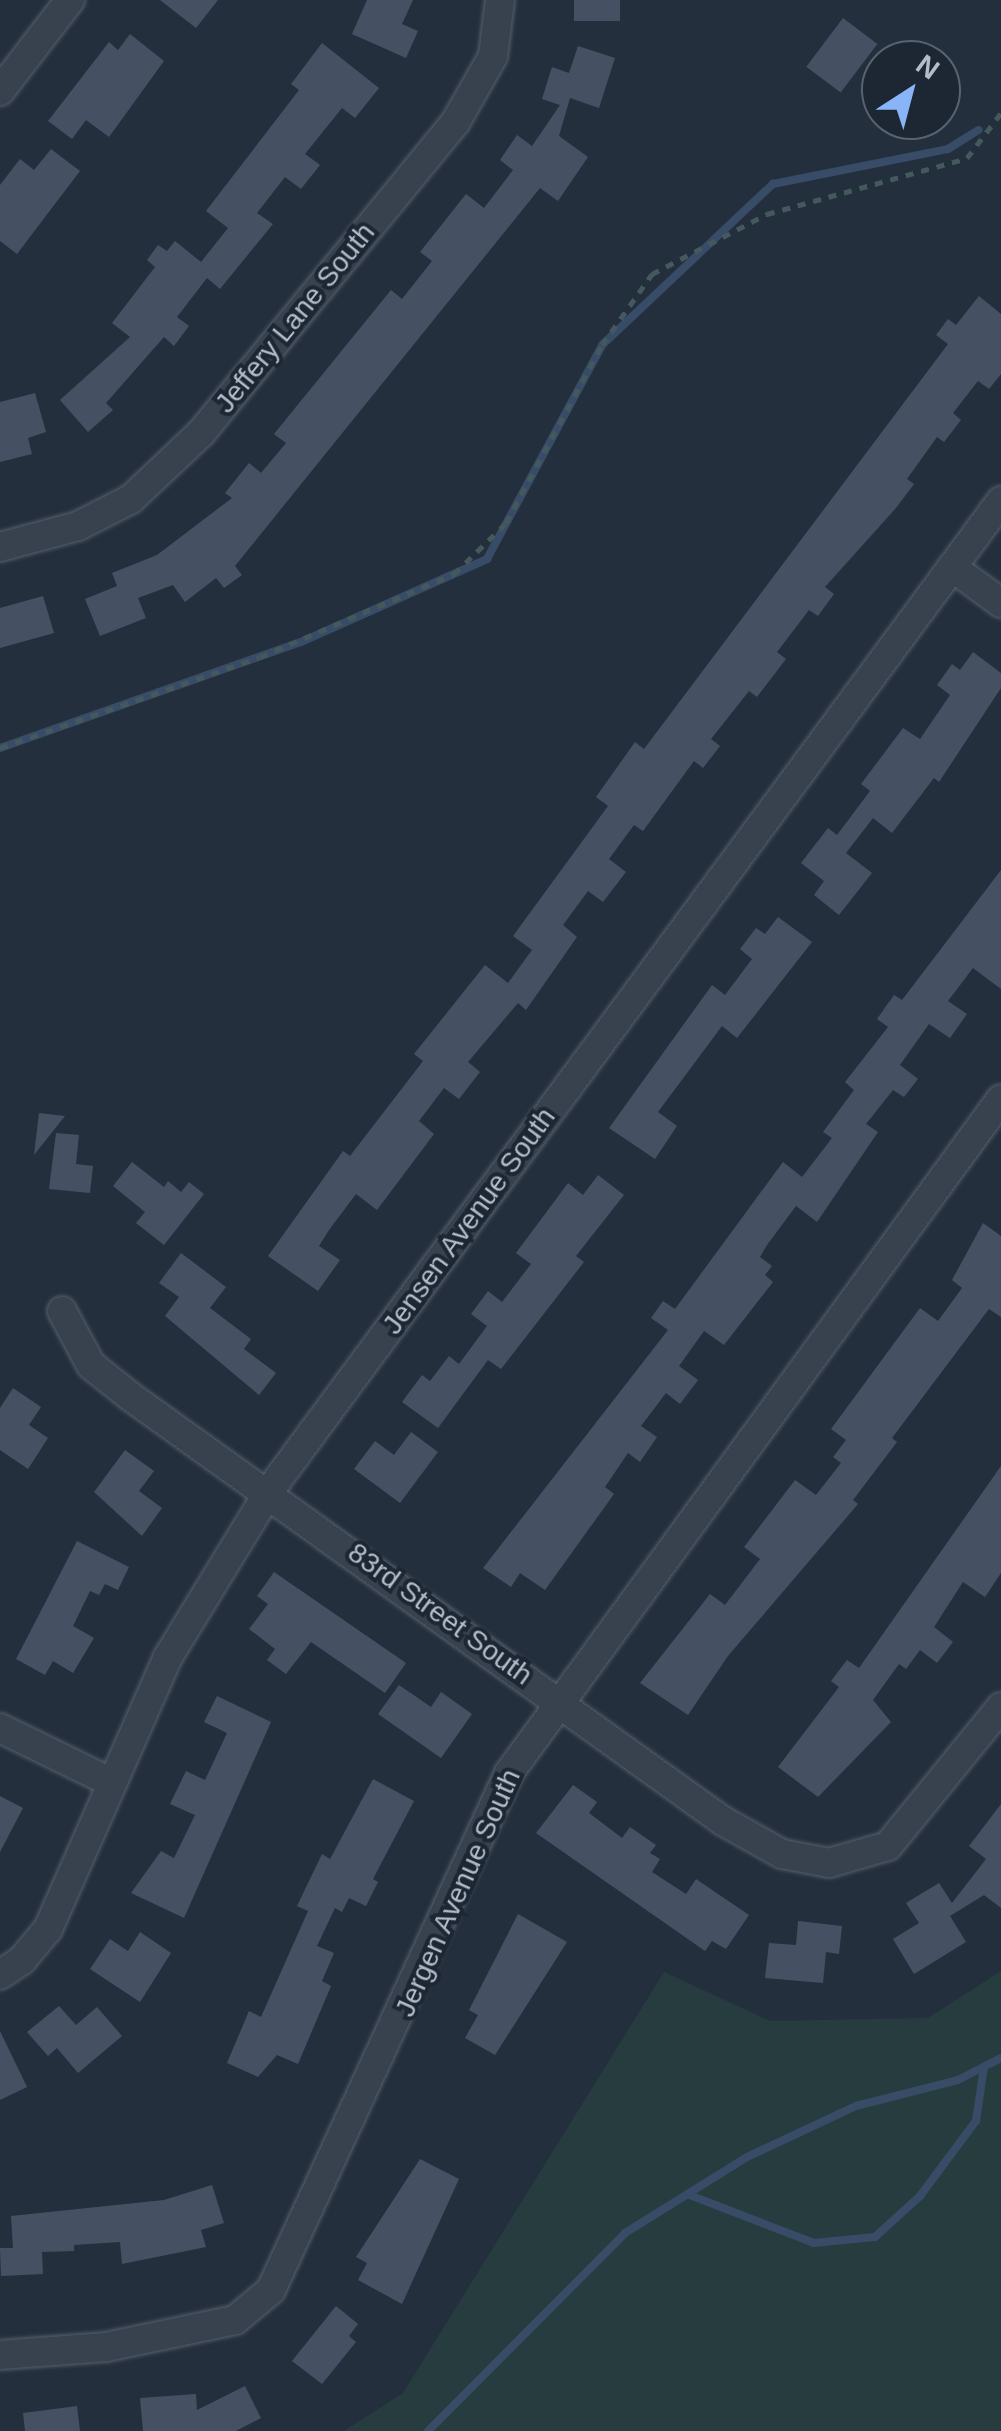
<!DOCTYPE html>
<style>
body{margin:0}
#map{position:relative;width:1001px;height:2431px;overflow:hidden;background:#242f3e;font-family:Arial,sans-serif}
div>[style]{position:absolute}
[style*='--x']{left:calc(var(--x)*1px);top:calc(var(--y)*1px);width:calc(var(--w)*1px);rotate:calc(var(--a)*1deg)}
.green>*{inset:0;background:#263c3f}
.stream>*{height:8px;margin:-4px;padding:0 4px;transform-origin:4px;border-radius:4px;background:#394c67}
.building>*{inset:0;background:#455162;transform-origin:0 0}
.path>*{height:5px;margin-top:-2.5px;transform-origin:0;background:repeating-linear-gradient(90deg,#44595c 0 8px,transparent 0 16px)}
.roads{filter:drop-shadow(0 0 2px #565f6c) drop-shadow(0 0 2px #565f6c)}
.minor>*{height:28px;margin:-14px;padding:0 14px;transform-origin:14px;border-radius:14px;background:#38414e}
span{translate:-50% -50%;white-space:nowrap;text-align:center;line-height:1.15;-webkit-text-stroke:8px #1d2633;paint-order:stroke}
.street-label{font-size:28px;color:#b4bcc9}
.north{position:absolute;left:861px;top:40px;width:100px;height:100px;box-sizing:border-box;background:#1d2633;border:2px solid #59626f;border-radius:50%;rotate:36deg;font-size:28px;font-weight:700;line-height:40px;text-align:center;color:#b4bcc9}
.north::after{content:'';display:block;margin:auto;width:35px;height:45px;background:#8ab4f8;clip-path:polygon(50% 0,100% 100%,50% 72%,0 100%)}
</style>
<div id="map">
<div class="green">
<div style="clip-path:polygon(1001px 1971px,1001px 2431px,344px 2431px,403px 2393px,664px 1972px,770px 2021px,928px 2018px)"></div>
</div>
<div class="stream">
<div style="--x:0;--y:748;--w:319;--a:-19.4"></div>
<div style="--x:301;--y:642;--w:204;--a:-24"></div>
<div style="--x:487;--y:559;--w:243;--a:-61.7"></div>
<div style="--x:602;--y:345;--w:235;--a:-43.3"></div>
<div style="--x:773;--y:184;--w:178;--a:-11.3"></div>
<div style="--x:948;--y:149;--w:36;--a:-32"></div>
<div style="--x:687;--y:2194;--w:136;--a:21.1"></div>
<div style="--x:814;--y:2243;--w:61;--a:-5.6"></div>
<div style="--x:875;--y:2237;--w:61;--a:-42.3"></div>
<div style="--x:920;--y:2196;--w:94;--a:-53.3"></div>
<div style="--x:976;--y:2121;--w:55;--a:-81.6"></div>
<div style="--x:428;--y:2431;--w:279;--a:-45.1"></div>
<div style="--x:625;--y:2233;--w:144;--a:-31.9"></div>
<div style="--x:747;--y:2157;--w:120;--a:-25.1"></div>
<div style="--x:856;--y:2106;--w:105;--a:-14.3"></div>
<div style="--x:958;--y:2080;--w:48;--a:-27.1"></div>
</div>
<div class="building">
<div style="clip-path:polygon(160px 0,218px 0,196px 28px)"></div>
<div style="clip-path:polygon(367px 0,413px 0,402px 24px,418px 31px,406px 58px,352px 34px)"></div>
<div style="left:574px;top:0;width:46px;height:21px"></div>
<div style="left:843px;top:18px;width:43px;height:61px;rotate:37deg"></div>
<div style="clip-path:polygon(130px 34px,164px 61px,109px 137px,86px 120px,72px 139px,48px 121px,109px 42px,118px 50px)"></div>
<div style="clip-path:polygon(322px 43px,379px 88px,355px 118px,342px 108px,305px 154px,320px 165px,301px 189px,285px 177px,257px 213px,273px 224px,220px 289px,207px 278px,177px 317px,189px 326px,174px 346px,164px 337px,106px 403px,113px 410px,88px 432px,60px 400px,130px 337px,112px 323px,155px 267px,147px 260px,158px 245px,167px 251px,175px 241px,201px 262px,228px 228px,206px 211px,299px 90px,291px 84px)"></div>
<div style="clip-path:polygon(578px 46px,615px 58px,599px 108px,570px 98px,559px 136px,588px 157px,558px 201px,540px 188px,235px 566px,242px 575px,224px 588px,216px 578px,185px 602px,173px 585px,138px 598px,146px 618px,100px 636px,85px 599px,117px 586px,112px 573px,157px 555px,232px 498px,225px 493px,249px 463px,261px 473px,286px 443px,274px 434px,391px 290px,402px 299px,432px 261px,420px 252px,466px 194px,484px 208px,513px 170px,500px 160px,517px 135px,532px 146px,560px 105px,542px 99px,552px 67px,569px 73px)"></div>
<div style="clip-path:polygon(51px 149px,80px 171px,17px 254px,0 241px,0 185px,20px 159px,34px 170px)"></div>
<div style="clip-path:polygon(979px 296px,1001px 314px,1001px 374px,989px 389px,978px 381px,953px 413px,961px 420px,944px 442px,937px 437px,907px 479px,914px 484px,896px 508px,825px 587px,834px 594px,818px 616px,809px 610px,777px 652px,786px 659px,757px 697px,749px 691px,711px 739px,720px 746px,703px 768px,694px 761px,643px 831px,634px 825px,609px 859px,626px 872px,603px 902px,588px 891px,563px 925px,577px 937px,526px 1010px,518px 1003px,468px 1062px,480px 1072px,459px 1099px,444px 1088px,419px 1121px,434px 1134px,377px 1210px,356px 1194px,329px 1230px,319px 1246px,340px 1260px,318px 1291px,268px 1256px,343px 1151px,350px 1156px,423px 1061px,414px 1054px,485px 965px,508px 983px,532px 950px,513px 936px,608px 806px,596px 797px,635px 742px,644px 749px,948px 344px,936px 335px,948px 319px,956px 325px)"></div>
<div style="clip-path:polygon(35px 393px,46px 432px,28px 438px,32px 454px,0 462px,0 402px)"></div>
<div style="clip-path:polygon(43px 596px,54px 633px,0 648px,0 608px)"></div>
<div style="clip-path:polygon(973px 652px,1001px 673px,1001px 688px,939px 782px,934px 778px,892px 833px,873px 818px,846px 853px,872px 873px,839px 915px,814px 895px,824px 881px,801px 863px,828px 828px,837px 835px,870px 791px,861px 784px,903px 728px,920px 739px,950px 695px,937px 685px,952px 664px,960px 670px)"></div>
<div style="clip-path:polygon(1001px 870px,1001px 989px,973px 968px,948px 1001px,967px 1014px,950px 1038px,929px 1024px,900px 1065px,918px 1079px,904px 1097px,893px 1090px,866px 1124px,878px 1132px,817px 1222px,796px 1206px,767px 1245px,760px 1257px,772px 1266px,765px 1275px,773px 1282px,724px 1345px,704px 1331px,679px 1366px,698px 1380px,680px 1404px,666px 1393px,641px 1426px,657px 1437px,640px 1462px,628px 1453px,605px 1487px,614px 1494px,545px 1590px,520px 1573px,511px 1587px,483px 1568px,668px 1330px,651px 1318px,663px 1301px,675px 1309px,783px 1162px,802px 1177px,832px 1138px,823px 1132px,854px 1090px,845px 1082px,888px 1027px,877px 1019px,894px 995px,902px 1000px)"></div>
<div style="clip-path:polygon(778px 917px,812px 942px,737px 1038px,722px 1026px,658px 1112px,677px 1126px,655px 1159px,609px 1128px,712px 985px,725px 995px,752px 959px,740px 949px,756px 928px,765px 934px)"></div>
<div style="clip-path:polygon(39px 1113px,65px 1116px,34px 1155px)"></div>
<div style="clip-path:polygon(56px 1133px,79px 1135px,76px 1164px,93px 1166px,90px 1193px,49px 1189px)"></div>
<div style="clip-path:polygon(132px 1162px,164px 1187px,168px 1181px,181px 1192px,189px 1182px,204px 1194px,164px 1245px,136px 1223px,145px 1212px,113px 1186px)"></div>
<div style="clip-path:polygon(598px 1175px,624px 1195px,576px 1256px,584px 1262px,501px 1369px,488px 1360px,438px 1428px,402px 1402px,422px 1375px,430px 1381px,449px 1356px,459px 1364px,487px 1326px,471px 1314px,488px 1291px,502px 1302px,531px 1264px,516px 1253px,568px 1183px,583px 1195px)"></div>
<div style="clip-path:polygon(983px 1223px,1001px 1236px,1001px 1317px,989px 1309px,892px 1438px,897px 1442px,853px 1500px,858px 1504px,728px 1656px,688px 1715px,640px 1683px,710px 1594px,725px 1605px,760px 1559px,744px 1547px,795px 1480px,816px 1495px,841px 1463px,833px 1457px,846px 1440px,831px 1429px,920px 1308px,938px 1321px,962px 1288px,952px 1280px)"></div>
<div style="clip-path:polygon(181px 1253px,226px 1287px,210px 1308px,251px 1339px,244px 1349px,276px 1373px,259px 1395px,165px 1316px,179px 1297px,159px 1283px)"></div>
<div style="clip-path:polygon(13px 1388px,41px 1407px,29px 1425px,48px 1438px,28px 1469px,0 1450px,0 1408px)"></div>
<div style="clip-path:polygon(411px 1432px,438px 1452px,400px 1503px,354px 1469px,375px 1441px,394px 1455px)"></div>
<div style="clip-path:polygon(125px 1450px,154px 1471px,139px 1491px,162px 1508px,142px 1536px,94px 1492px)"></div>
<div style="clip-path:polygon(1001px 1466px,1001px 1573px,985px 1597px,963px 1582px,934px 1627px,953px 1642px,937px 1663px,920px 1650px,906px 1669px,899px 1664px,873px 1700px,891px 1722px,818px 1797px,778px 1767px,839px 1687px,831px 1681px,847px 1660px,859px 1668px)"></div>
<div style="clip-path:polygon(77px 1541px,129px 1567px,118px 1590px,105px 1584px,99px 1595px,90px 1591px,73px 1626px,94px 1638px,73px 1673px,53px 1661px,45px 1675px,16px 1659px)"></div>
<div style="clip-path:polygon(274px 1572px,406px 1663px,385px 1693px,311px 1642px,286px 1674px,267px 1660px,275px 1649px,249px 1629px,268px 1604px,257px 1596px)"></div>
<div style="clip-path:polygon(399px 1685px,431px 1707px,441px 1692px,472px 1714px,441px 1758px,378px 1714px)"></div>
<div style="clip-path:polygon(217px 1696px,271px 1722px,184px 1918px,131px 1893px,161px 1851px,174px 1858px,195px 1815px,170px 1804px,186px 1771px,205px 1780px,227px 1733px,204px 1722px)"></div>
<div style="clip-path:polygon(373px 1779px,414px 1801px,373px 1879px,378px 1882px,366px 1906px,349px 1898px,342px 1912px,335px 1908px,317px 1946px,334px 1953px,322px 1981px,331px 1986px,298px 2064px,277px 2055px,258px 2077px,227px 2063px,249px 2011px,261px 2017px,308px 1911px,297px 1906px,322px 1854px,330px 1859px)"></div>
<div style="clip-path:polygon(573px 1785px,597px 1802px,589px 1813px,622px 1838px,630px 1827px,656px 1845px,650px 1853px,660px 1859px,652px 1872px,686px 1894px,696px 1879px,749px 1915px,726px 1949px,712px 1941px,705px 1951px,536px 1833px)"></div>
<div style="clip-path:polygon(0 1796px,23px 1808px,0 1852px)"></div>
<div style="clip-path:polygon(1001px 1804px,1001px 1908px,984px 1895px,950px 1916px,966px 1942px,914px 1974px,893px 1939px,919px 1923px,906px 1903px,939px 1883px,952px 1903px,986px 1859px,969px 1846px)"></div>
<div style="clip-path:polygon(518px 1914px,567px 1942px,495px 2055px,465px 2038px,478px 2015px,469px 2010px)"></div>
<div style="clip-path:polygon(798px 1921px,842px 1926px,839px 1954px,826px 1952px,823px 1983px,765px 1978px,769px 1943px,796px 1945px)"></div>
<div style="clip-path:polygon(140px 1932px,171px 1953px,140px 2002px,90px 1969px,110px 1939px,128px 1951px)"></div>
<div style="clip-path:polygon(59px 2006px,76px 2025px,97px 2007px,122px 2036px,78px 2073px,57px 2048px,48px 2056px,27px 2032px)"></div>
<div style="clip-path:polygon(0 2031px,27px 2087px,0 2100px)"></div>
<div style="clip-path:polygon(420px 2159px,459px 2179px,402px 2304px,358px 2280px,367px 2263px,356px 2257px)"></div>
<div style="clip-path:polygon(212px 2185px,224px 2223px,201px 2230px,206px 2247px,122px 2264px,120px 2242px,74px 2245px,74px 2251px,42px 2252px,43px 2274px,1px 2276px,0 2248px,13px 2248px,11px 2216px,164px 2200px)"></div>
<div style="clip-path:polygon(336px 2306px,358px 2324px,349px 2336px,356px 2342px,322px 2384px,292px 2361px)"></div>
<div style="clip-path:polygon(245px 2386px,261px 2418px,236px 2431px,143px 2431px,140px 2398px,196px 2394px,197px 2410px)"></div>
<div style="clip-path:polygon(77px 2406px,80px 2431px,25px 2431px,23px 2413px)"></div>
</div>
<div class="path">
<div style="--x:0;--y:748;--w:275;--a:-19.3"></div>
<div style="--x:260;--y:657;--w:211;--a:-23.2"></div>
<div style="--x:454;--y:574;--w:73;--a:-44.4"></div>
<div style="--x:506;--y:523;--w:202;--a:-61.7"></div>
<div style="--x:602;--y:345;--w:87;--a:-54.8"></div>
<div style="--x:652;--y:274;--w:130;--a:-27.6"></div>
<div style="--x:767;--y:214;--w:208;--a:-15.6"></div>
<div style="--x:967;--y:158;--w:56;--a:-52.9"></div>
</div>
<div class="roads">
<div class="minor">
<div style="--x:0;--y:91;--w:115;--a:-52.4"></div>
<div style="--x:0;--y:547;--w:81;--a:-15.1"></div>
<div style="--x:78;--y:526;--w:59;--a:-27"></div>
<div style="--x:131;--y:499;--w:96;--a:-43.3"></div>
<div style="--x:201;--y:433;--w:401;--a:-50.7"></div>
<div style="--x:455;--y:123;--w:77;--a:-60.4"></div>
<div style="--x:493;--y:56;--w:56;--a:-82.9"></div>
<div style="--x:952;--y:567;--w:61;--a:36.3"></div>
<div style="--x:62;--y:1311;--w:61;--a:61.8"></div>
<div style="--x:91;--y:1365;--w:51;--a:38.7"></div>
<div style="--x:131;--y:1397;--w:728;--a:35.61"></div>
<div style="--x:723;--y:1821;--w:68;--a:29.2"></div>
<div style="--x:782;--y:1854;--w:48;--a:10.8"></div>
<div style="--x:829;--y:1863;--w:61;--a:-16.1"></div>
<div style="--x:888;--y:1846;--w:179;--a:-50.9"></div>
<div style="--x:0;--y:1728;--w:123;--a:26.1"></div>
<div style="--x:0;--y:1975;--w:27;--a:-34"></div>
<div style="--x:22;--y:1960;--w:40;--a:-50"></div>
<div style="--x:48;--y:1929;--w:297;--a:-66.2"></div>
<div style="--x:168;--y:1657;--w:196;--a:-58.6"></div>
<div style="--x:270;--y:1490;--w:1230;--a:-53.53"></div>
<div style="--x:0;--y:2355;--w:106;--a:-4.3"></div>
<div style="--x:106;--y:2347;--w:132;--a:-11.8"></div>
<div style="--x:235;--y:2320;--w:47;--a:-39.8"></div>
<div style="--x:271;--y:2290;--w:569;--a:-65.28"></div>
<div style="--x:509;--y:1773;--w:834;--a:-53.87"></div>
</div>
</div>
<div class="street-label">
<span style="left:295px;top:318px;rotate:-51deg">Jeffery Lane South</span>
<span style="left:469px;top:1221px;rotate:-54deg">Jensen Avenue South</span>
<span style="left:440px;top:1614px;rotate:36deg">83rd Street South</span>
<span style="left:458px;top:1893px;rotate:-66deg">Jergen Avenue South</span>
</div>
<div class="north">N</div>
</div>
